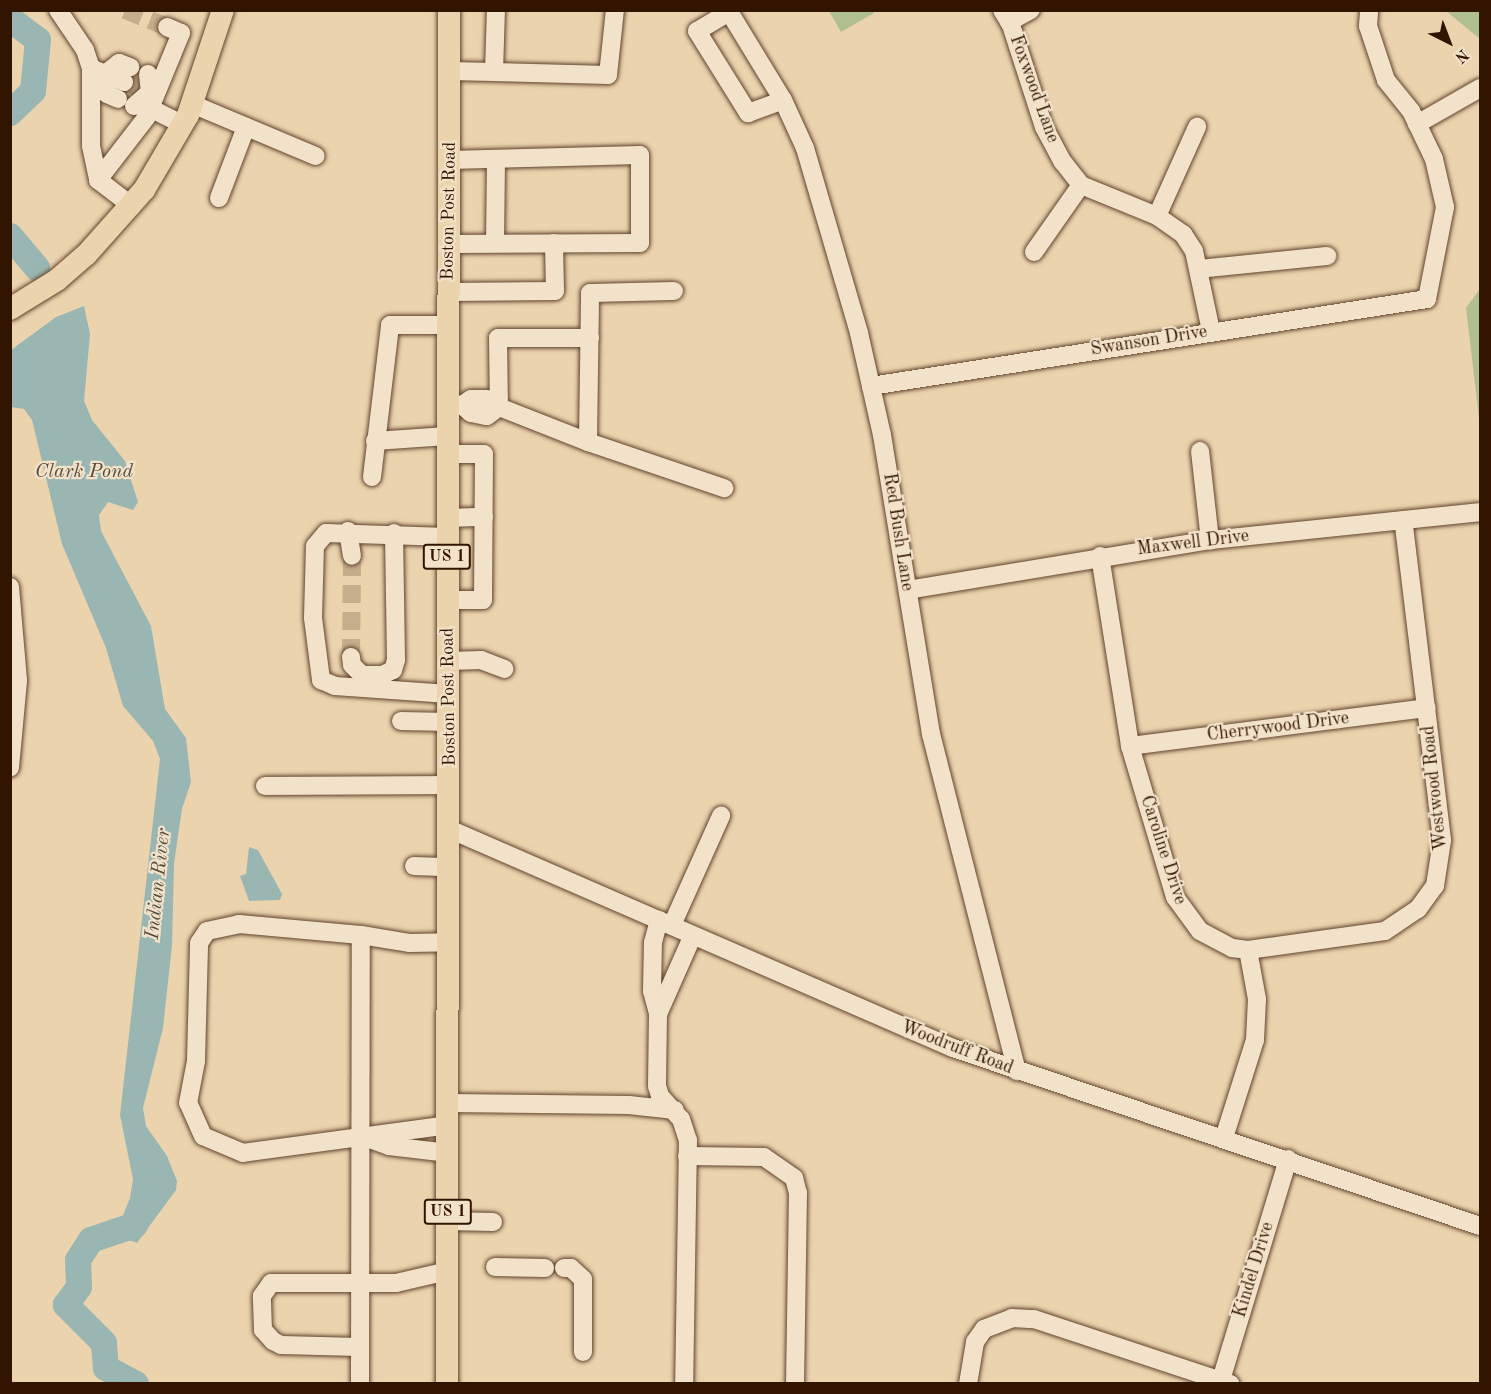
<!DOCTYPE html>
<style>
body{margin:0}
#map{position:relative;width:1491px;height:1394px;overflow:hidden;background:#ebd3ae;font-family:"Old Standard TT",serif}
div>[style]{position:absolute}
[style*='--x']{left:calc(var(--x)*1px);top:calc(var(--y)*1px);width:calc(var(--w)*1px);rotate:calc(var(--a)*1deg)}
.green>*{inset:0;background:#b1be8f}
.water>*{inset:0;background:#9ab6b2}
.river>*{height:26px;margin:-13px;padding:0 13px;transform-origin:13px;border-radius:13px;background:#9ab6b2}
.minor-tunnel>*{height:18px;margin-top:-9px;transform-origin:0;background:repeating-linear-gradient(90deg,#c6ad8b 0 18px,transparent 0 27px)}
.roads{filter:drop-shadow(0 0 2px #60442c) drop-shadow(0 0 2px #60442c)}
.minor>*{height:18px;margin:-9px;padding:0 9px;transform-origin:9px;border-radius:9px;background:#f2e2ca}
.major>*{height:22px;margin:-11px;padding:0 11px;transform-origin:11px;border-radius:11px;background:#ebd3ae}
span{translate:-50% -50%;white-space:nowrap;text-align:center;line-height:1.15;-webkit-text-stroke:4.5px #f2e2ca;paint-order:stroke}
.shield-label span{padding:2px 4px;background:#f2e2ca;border:2px solid;border-radius:4px;-webkit-text-stroke-width:0}
.shield-label{font-size:16px;color:#321501;font-weight:700}
.street-label{font-size:18px;color:#321501}
.water-label{font-size:20px;color:#564d3f;font-style:italic}
.frame{position:absolute;inset:0;border:12px solid #321501;pointer-events:none}
.north{position:absolute;left:1419px;top:12px;width:60px;height:60px;-webkit-text-stroke:4px #f2e2ca;paint-order:stroke;rotate:138deg;font-size:16px;font-weight:700;line-height:24px;text-align:center;color:#321501}
.north::after{content:'';display:block;margin:auto;width:21px;height:27px;background:#321501;clip-path:polygon(50% 0,100% 100%,50% 72%,0 100%)}
</style>
<div id="map">
<div class="green">
<div style="clip-path:polygon(829px 11px,873px 11px,874px 13px,841px 32px)"></div>
<div style="clip-path:polygon(1446px 11px,1480px 11px,1480px 39px)"></div>
<div style="clip-path:polygon(1480px 289px,1480px 427px,1466px 308px)"></div>
</div>
<div class="water">
<div style="clip-path:polygon(84px 306px,90px 334px,84px 401px,92px 420px,125px 461px,138px 502px,133px 510px,108px 502px,99px 515px,101px 531px,151px 626px,165px 709px,186px 738px,191px 782px,182px 809px,174px 864px,172px 945px,163px 1028px,143px 1108px,146px 1126px,167px 1156px,177px 1181px,176px 1190px,137px 1243px,120px 1237px,118px 1228px,130px 1198px,133px 1179px,120px 1115px,160px 759px,153px 741px,123px 706px,106px 648px,62px 544px,32px 420px,24px 409px,11px 407px,11px 350px,56px 317px)"></div>
<div style="clip-path:polygon(249px 847px,258px 850px,282px 894px,280px 900px,249px 901px,240px 876px,246px 874px)"></div>
</div>
<div class="river">
<div style="--x:10;--y:19;--w:35;--a:37"></div>
<div style="--x:38;--y:40;--w:51;--a:95.6"></div>
<div style="--x:33;--y:91;--w:32;--a:136"></div>
<div style="--x:10;--y:236;--w:42;--a:49.8"></div>
<div style="--x:136;--y:1384;--w:34;--a:-152"></div>
<div style="--x:106;--y:1368;--w:25;--a:-95"></div>
<div style="--x:104;--y:1343;--w:54;--a:-135"></div>
<div style="--x:66;--y:1305;--w:22;--a:-54"></div>
<div style="--x:79;--y:1287;--w:27;--a:-92"></div>
<div style="--x:78;--y:1260;--w:24;--a:-57"></div>
<div style="--x:91;--y:1240;--w:46;--a:-18.8"></div>
<div style="--x:135;--y:1225;--w:17;--a:-65"></div>
</div>
<div class="minor-tunnel">
<div style="--x:125;--y:10;--w:45;--a:22"></div>
<div style="--x:124;--y:82;--w:19;--a:21"></div>
<div style="--x:351;--y:657;--w:101;--a:-89.4"></div>
</div>
<div class="roads">
<div class="minor">
<div style="--x:58;--y:10;--w:48;--a:56"></div>
<div style="--x:85;--y:50;--w:19;--a:72"></div>
<div style="--x:91;--y:68;--w:78;--a:90"></div>
<div style="--x:91;--y:146;--w:35;--a:78"></div>
<div style="--x:98;--y:180;--w:43;--a:37.4"></div>
<div style="--x:728;--y:10;--w:105;--a:58.6"></div>
<div style="--x:783;--y:100;--w:53;--a:65.4"></div>
<div style="--x:805;--y:148;--w:193;--a:73.7"></div>
<div style="--x:859;--y:333;--w:105;--a:77.3"></div>
<div style="--x:882;--y:435;--w:303;--a:80.7"></div>
<div style="--x:931;--y:734;--w:348;--a:75.7"></div>
<div style="--x:1002;--y:10;--w:17;--a:59"></div>
<div style="--x:1011;--y:25;--w:107;--a:72.1"></div>
<div style="--x:1044;--y:127;--w:40;--a:62"></div>
<div style="--x:1063;--y:162;--w:29;--a:52"></div>
<div style="--x:1081;--y:185;--w:82;--a:22.2"></div>
<div style="--x:1157;--y:216;--w:32;--a:35"></div>
<div style="--x:1183;--y:234;--w:20;--a:57"></div>
<div style="--x:1194;--y:251;--w:82;--a:78"></div>
<div style="--x:729;--y:12;--w:37;--a:149"></div>
<div style="--x:697;--y:31;--w:97;--a:58.1"></div>
<div style="--x:748;--y:113;--w:37;--a:-20"></div>
<div style="--x:1009;--y:22;--w:25;--a:-29"></div>
<div style="--x:91;--y:68;--w:36;--a:23"></div>
<div style="--x:449;--y:71;--w:45;--a:1.3"></div>
<div style="--x:494;--y:72;--w:62;--a:-88.2"></div>
<div style="--x:494;--y:72;--w:114;--a:1.5"></div>
<div style="--x:608;--y:75;--w:65;--a:-83.9"></div>
<div style="--x:105;--y:74;--w:20;--a:84"></div>
<div style="--x:107;--y:94;--w:12;--a:24"></div>
<div style="--x:105;--y:74;--w:18;--a:-38"></div>
<div style="--x:119;--y:63;--w:12;--a:20"></div>
<div style="--x:148;--y:74;--w:18;--a:84"></div>
<div style="--x:192;--y:104;--w:134;--a:22.8"></div>
<div style="--x:134;--y:106;--w:21;--a:-41"></div>
<div style="--x:150;--y:108;--w:37;--a:27"></div>
<div style="--x:1417;--y:124;--w:73;--a:-29.7"></div>
<div style="--x:98;--y:180;--w:78;--a:-52.3"></div>
<div style="--x:146;--y:118;--w:92;--a:-67.6"></div>
<div style="--x:181;--y:33;--w:15;--a:-157"></div>
<div style="--x:219;--y:198;--w:76;--a:-69.2"></div>
<div style="--x:1157;--y:216;--w:98;--a:-65.8"></div>
<div style="--x:495;--y:243;--w:84;--a:-89.3"></div>
<div style="--x:449;--y:244;--w:191;--a:-0.3"></div>
<div style="--x:640;--y:243;--w:88;--a:-90"></div>
<div style="--x:640;--y:155;--w:191;--a:178.5"></div>
<div style="--x:1034;--y:252;--w:82;--a:-55"></div>
<div style="--x:1199;--y:269;--w:129;--a:-5.8"></div>
<div style="--x:448;--y:292;--w:107;--a:-0.5"></div>
<div style="--x:555;--y:291;--w:48;--a:-91.2"></div>
<div style="--x:590;--y:338;--w:92;--a:180"></div>
<div style="--x:498;--y:338;--w:69;--a:89.2"></div>
<div style="--x:499;--y:407;--w:96;--a:21.5"></div>
<div style="--x:588;--y:442;--w:144;--a:18.7"></div>
<div style="--x:871;--y:386;--w:563;--a:-8.89"></div>
<div style="--x:1427;--y:299;--w:94;--a:-78.9"></div>
<div style="--x:1445;--y:207;--w:49;--a:-102.9"></div>
<div style="--x:1434;--y:159;--w:53;--a:-115.6"></div>
<div style="--x:1411;--y:111;--w:40;--a:-129"></div>
<div style="--x:1386;--y:80;--w:57;--a:-108.4"></div>
<div style="--x:1368;--y:26;--w:16;--a:-86"></div>
<div style="--x:447;--y:404;--w:15;--a:4"></div>
<div style="--x:462;--y:405;--w:12;--a:42"></div>
<div style="--x:471;--y:413;--w:16;--a:11"></div>
<div style="--x:487;--y:416;--w:15;--a:-37"></div>
<div style="--x:499;--y:407;--w:14;--a:-146"></div>
<div style="--x:487;--y:399;--w:16;--a:180"></div>
<div style="--x:471;--y:399;--w:11;--a:146"></div>
<div style="--x:375;--y:441;--w:72;--a:-4"></div>
<div style="--x:588;--y:442;--w:149;--a:-89.2"></div>
<div style="--x:590;--y:293;--w:84;--a:-1.4"></div>
<div style="--x:1200;--y:451;--w:90;--a:83.6"></div>
<div style="--x:447;--y:454;--w:37;--a:0"></div>
<div style="--x:484;--y:454;--w:146;--a:90.4"></div>
<div style="--x:483;--y:600;--w:36;--a:180"></div>
<div style="--x:372;--y:477;--w:153;--a:-83.2"></div>
<div style="--x:390;--y:325;--w:57;--a:0"></div>
<div style="--x:447;--y:518;--w:37;--a:-2"></div>
<div style="--x:348;--y:531;--w:25;--a:81"></div>
<div style="--x:447;--y:537;--w:121;--a:-178.1"></div>
<div style="--x:326;--y:533;--w:17;--a:130"></div>
<div style="--x:315;--y:546;--w:72;--a:91.6"></div>
<div style="--x:313;--y:618;--w:63;--a:82.6"></div>
<div style="--x:321;--y:680;--w:15;--a:23"></div>
<div style="--x:335;--y:686;--w:114;--a:4"></div>
<div style="--x:1100;--y:556;--w:192;--a:81"></div>
<div style="--x:1130;--y:746;--w:158;--a:73.4"></div>
<div style="--x:1175;--y:897;--w:42;--a:53.7"></div>
<div style="--x:1200;--y:931;--w:36;--a:28"></div>
<div style="--x:1232;--y:948;--w:16;--a:7"></div>
<div style="--x:1248;--y:950;--w:50;--a:79.6"></div>
<div style="--x:1257;--y:999;--w:41;--a:92.8"></div>
<div style="--x:1255;--y:1040;--w:103;--a:107.6"></div>
<div style="--x:10;--y:587;--w:94;--a:85.1"></div>
<div style="--x:18;--y:681;--w:87;--a:95.3"></div>
<div style="--x:908;--y:590;--w:306;--a:-9.4"></div>
<div style="--x:1210;--y:540;--w:271;--a:-5.9"></div>
<div style="--x:351;--y:657;--w:8;--a:83"></div>
<div style="--x:352;--y:665;--w:14;--a:45"></div>
<div style="--x:362;--y:675;--w:20;--a:0"></div>
<div style="--x:382;--y:675;--w:12;--a:-24"></div>
<div style="--x:393;--y:670;--w:10;--a:-73"></div>
<div style="--x:396;--y:660;--w:127;--a:-90.9"></div>
<div style="--x:449;--y:661;--w:32;--a:-2"></div>
<div style="--x:481;--y:660;--w:25;--a:21"></div>
<div style="--x:401;--y:721;--w:48;--a:1.2"></div>
<div style="--x:1130;--y:746;--w:299;--a:-7.3"></div>
<div style="--x:265;--y:786;--w:184;--a:-0.3"></div>
<div style="--x:449;--y:829;--w:550;--a:23.49"></div>
<div style="--x:953;--y:1048;--w:556;--a:18.66"></div>
<div style="--x:414;--y:866;--w:35;--a:2"></div>
<div style="--x:659;--y:920;--w:23;--a:105"></div>
<div style="--x:653;--y:942;--w:49;--a:91.2"></div>
<div style="--x:652;--y:991;--w:24;--a:75"></div>
<div style="--x:658;--y:1014;--w:72;--a:90.8"></div>
<div style="--x:657;--y:1086;--w:10;--a:73"></div>
<div style="--x:660;--y:1096;--w:31;--a:48"></div>
<div style="--x:681;--y:1119;--w:22;--a:72"></div>
<div style="--x:688;--y:1140;--w:244;--a:90.9"></div>
<div style="--x:672;--y:925;--w:120;--a:-65.8"></div>
<div style="--x:1248;--y:950;--w:138;--a:-7.9"></div>
<div style="--x:1385;--y:931;--w:40;--a:-34"></div>
<div style="--x:1418;--y:909;--w:29;--a:-54"></div>
<div style="--x:1435;--y:886;--w:47;--a:-81.3"></div>
<div style="--x:1442;--y:840;--w:322;--a:-96.9"></div>
<div style="--x:658;--y:1014;--w:86;--a:-66.1"></div>
<div style="--x:449;--y:1103;--w:180;--a:0.6"></div>
<div style="--x:629;--y:1105;--w:46;--a:6.2"></div>
<div style="--x:449;--y:1125;--w:208;--a:172.3"></div>
<div style="--x:243;--y:1153;--w:43;--a:-157"></div>
<div style="--x:203;--y:1136;--w:36;--a:-114"></div>
<div style="--x:188;--y:1103;--w:43;--a:-79.2"></div>
<div style="--x:196;--y:1061;--w:118;--a:-88.5"></div>
<div style="--x:199;--y:943;--w:14;--a:-56"></div>
<div style="--x:207;--y:931;--w:33;--a:-12"></div>
<div style="--x:239;--y:924;--w:122;--a:5.2"></div>
<div style="--x:361;--y:935;--w:50;--a:9.3"></div>
<div style="--x:410;--y:943;--w:39;--a:-1"></div>
<div style="--x:367;--y:1138;--w:23;--a:20"></div>
<div style="--x:389;--y:1146;--w:60;--a:6.7"></div>
<div style="--x:687;--y:1156;--w:77;--a:0.7"></div>
<div style="--x:764;--y:1157;--w:37;--a:35"></div>
<div style="--x:794;--y:1178;--w:16;--a:75"></div>
<div style="--x:798;--y:1193;--w:191;--a:90.9"></div>
<div style="--x:448;--y:1221;--w:45;--a:1.3"></div>
<div style="--x:495;--y:1267;--w:50;--a:1.1"></div>
<div style="--x:564;--y:1268;--w:7;--a:0"></div>
<div style="--x:571;--y:1268;--w:16;--a:43"></div>
<div style="--x:583;--y:1279;--w:73;--a:90"></div>
<div style="--x:359;--y:1347;--w:78;--a:-178.5"></div>
<div style="--x:281;--y:1345;--w:9;--a:-153"></div>
<div style="--x:273;--y:1341;--w:15;--a:-132"></div>
<div style="--x:263;--y:1330;--w:34;--a:-92"></div>
<div style="--x:262;--y:1296;--w:16;--a:-55"></div>
<div style="--x:271;--y:1283;--w:125;--a:0"></div>
<div style="--x:396;--y:1283;--w:53;--a:-13"></div>
<div style="--x:1221;--y:1380;--w:231;--a:-73.1"></div>
<div style="--x:360;--y:1384;--w:449;--a:-89.9"></div>
<div style="--x:968;--y:1384;--w:43;--a:-80.5"></div>
<div style="--x:975;--y:1342;--w:16;--a:-55"></div>
<div style="--x:984;--y:1329;--w:30;--a:-21"></div>
<div style="--x:1012;--y:1318;--w:22;--a:3"></div>
<div style="--x:1034;--y:1319;--w:207;--a:18.3"></div>
</div>
<div class="major">
<div style="--x:10;--y:309;--w:55;--a:-31.7"></div>
<div style="--x:57;--y:280;--w:38;--a:-41"></div>
<div style="--x:86;--y:255;--w:87;--a:-48.3"></div>
<div style="--x:144;--y:190;--w:87;--a:-59.6"></div>
<div style="--x:188;--y:115;--w:111;--a:-71.6"></div>
<div style="--x:447;--y:1384;--w:1374;--a:-89.92"></div>
</div>
</div>
<div class="shield-label">
<span style="left:447px;top:557px">US 1</span>
<span style="left:448px;top:1212px">US 1</span>
</div>
<div class="street-label">
<span style="left:1034px;top:89px;rotate:70deg">Foxwood Lane</span>
<span style="left:449px;top:211px;rotate:-89deg">Boston Post Road</span>
<span style="left:1149px;top:341px;rotate:-9deg">Swanson Drive</span>
<span style="left:898px;top:532px;rotate:81deg">Red Bush Lane</span>
<span style="left:1193px;top:543px;rotate:-7deg">Maxwell Drive</span>
<span style="left:449px;top:697px;rotate:-91deg">Boston Post Road</span>
<span style="left:1278px;top:727px;rotate:-7deg">Cherrywood Drive</span>
<span style="left:1435px;top:788px;rotate:-96deg">Westwood Road</span>
<span style="left:1163px;top:850px;rotate:72deg">Caroline Drive</span>
<span style="left:957px;top:1048px;rotate:21deg">Woodruff Road</span>
<span style="left:1254px;top:1270px;rotate:-73deg">Kindel Drive</span>
</div>
<div class="water-label">
<span style="left:84px;top:472px">Clark Pond</span>
<span style="left:159px;top:884px;rotate:-84deg">Indian River</span>
</div>
<div class="frame"></div>
<div class="north">N</div>
</div>
